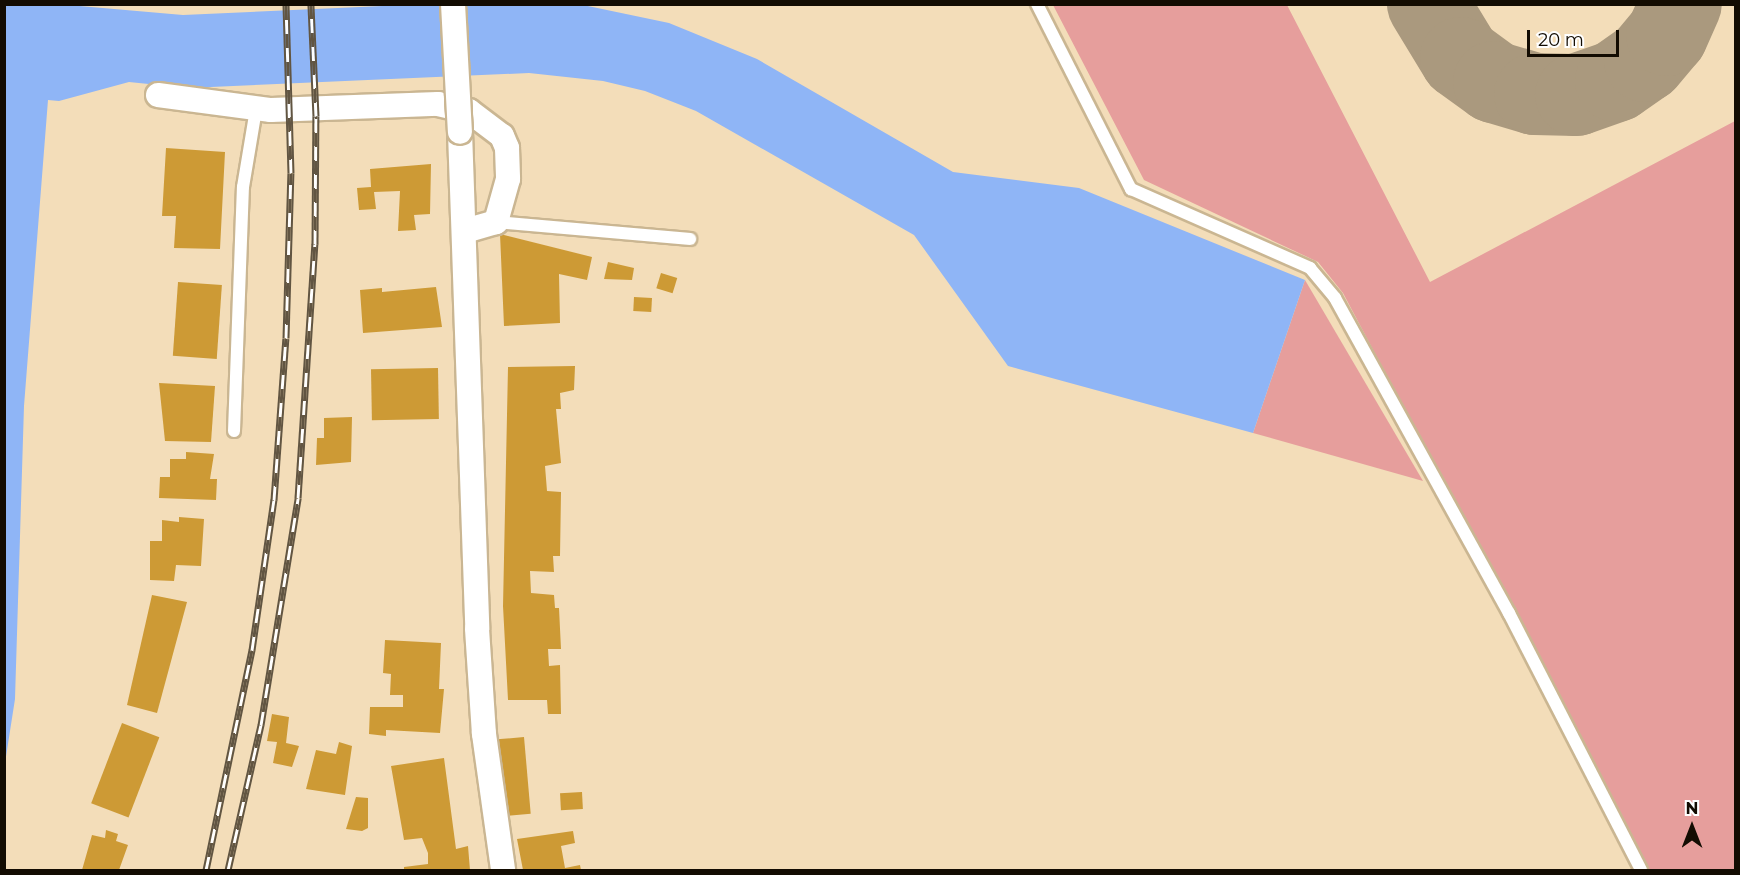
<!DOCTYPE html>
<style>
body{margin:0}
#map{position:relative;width:1740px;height:875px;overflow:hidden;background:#f3ddb9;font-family:Montserrat,sans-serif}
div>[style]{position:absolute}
.green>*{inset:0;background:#e69e9c}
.water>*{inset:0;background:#8fb5f6}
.taxiway>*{height:82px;margin:-41px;padding:0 41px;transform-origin:41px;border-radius:41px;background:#aa997e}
.building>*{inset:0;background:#cd9a35;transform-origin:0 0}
.roads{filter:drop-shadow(2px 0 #cab692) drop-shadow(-2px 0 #cab692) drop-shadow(0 2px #cab692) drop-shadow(0 -2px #cab692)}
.service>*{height:12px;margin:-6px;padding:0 6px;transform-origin:6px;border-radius:6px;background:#fff}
.minor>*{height:24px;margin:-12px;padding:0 12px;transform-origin:12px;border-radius:12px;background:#fff}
.rail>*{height:7px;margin-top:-3.5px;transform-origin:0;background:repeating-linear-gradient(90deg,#fff 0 14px,#615542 0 28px);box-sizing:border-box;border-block:2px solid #615542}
.bridges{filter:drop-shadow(2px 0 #cab692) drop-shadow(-2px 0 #cab692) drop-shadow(0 2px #cab692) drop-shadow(0 -2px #cab692)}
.minor-bridge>*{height:24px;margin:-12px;padding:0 12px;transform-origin:12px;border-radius:12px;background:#fff}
span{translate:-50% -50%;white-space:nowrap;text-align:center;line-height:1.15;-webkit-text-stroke:4.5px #fff;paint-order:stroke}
.frame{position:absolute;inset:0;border:6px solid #130c02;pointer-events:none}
.north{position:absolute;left:1662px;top:797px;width:60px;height:60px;-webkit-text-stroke:4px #fff;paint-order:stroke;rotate:0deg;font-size:16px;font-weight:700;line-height:24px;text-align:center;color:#130c02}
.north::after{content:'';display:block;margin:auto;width:21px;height:27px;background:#130c02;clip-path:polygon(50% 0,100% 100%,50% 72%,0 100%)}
.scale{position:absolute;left:1527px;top:30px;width:92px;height:27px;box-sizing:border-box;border:3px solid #130c02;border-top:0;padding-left:8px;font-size:18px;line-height:21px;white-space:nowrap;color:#130c02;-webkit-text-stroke:4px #fff;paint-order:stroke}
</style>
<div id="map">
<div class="green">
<i style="clip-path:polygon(1053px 5px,1287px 5px,1430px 282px,1735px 121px,1735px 870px,1648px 870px,1343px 293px,1318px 262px,1144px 180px)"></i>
<i style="clip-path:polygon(1305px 280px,1423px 481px,1253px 433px)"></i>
</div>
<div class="water">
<i style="clip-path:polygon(427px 4px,583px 5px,669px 23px,757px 59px,953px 172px,1079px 188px,1305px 280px,1253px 433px,1008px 366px,914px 235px,696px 111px,645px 91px,603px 81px,529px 73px,188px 88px,129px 82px,59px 101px,48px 100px,24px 406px,15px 699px,5px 763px,5px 5px,68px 5px,183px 15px)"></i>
</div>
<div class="taxiway">
<i style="left:1428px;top:4px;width:63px;rotate:58.6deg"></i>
<i style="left:1461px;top:58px;width:41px;rotate:36deg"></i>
<i style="left:1494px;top:82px;width:43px;rotate:16.3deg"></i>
<i style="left:1535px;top:94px;width:41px;rotate:1.4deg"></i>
<i style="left:1576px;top:95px;width:42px;rotate:-19.3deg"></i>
<i style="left:1616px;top:81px;width:35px;rotate:-35deg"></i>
<i style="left:1645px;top:61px;width:34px;rotate:-50deg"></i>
<i style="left:1667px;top:35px;width:34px;rotate:-66deg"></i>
</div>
<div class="building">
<i style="clip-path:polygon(166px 148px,225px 152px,220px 249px,174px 248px,176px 216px,162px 216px)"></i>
<i style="clip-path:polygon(431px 164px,430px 214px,414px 215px,416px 230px,398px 231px,400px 191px,374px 192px,376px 209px,359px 210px,357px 188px,371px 187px,370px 169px)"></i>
<i style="clip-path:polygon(500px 234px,592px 257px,587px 280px,559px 274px,560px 323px,504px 326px)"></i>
<i style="clip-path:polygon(608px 262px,634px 268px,632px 280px,604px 279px)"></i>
<i style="left:661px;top:273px;width:17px;height:16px;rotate:17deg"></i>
<i style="left:178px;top:282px;width:44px;height:74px;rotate:4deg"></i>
<i style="clip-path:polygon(436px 287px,442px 327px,363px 333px,360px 290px,382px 288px,382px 292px)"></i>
<i style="left:634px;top:297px;width:18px;height:14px;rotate:3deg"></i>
<i style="clip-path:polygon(575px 366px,574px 390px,560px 393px,561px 409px,556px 409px,561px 463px,545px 466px,547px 491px,561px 492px,560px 556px,553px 556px,554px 572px,530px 571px,531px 593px,554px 595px,555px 608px,559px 608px,561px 649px,548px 649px,549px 666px,560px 665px,561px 714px,548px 714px,547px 700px,508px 700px,503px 606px,508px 367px)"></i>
<i style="left:438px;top:368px;width:51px;height:67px;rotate:89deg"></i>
<i style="clip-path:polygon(159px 383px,215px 386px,211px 442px,165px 441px)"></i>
<i style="clip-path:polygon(352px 417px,351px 462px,316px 465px,317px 438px,324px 438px,324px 418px)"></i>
<i style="clip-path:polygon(186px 452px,214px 454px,210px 479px,217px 479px,216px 500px,159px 498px,160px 477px,170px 477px,170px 459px,186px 459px)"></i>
<i style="clip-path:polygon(179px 517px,204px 519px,201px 566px,176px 565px,174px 581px,150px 580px,150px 541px,162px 541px,162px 520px,179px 522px)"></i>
<i style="clip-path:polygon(152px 595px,187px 602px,157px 713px,127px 705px)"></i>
<i style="clip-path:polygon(385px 640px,441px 643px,439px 689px,444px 689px,440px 733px,386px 730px,386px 736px,369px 734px,370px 707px,403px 707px,403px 695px,390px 695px,391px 674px,383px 673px)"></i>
<i style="clip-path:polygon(272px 714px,289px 717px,286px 743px,299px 746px,292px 767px,273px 763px,277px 742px,267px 741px)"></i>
<i style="left:122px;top:723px;width:40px;height:86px;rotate:21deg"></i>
<i style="left:524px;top:737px;width:77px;height:27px;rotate:85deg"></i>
<i style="clip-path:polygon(339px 742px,352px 746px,345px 795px,306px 789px,316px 750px,336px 754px)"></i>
<i style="clip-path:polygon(444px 758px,456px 849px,468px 846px,470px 870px,404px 870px,404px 867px,428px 864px,428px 853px,422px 838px,404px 840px,391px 766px)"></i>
<i style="left:582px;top:792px;width:17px;height:22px;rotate:87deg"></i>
<i style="clip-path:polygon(356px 797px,368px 798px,368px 828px,362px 831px,346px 829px)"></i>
<i style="clip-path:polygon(106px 830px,118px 834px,116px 841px,128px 845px,119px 870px,82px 870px,92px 835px,105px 838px)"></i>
<i style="clip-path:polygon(573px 831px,575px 843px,561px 846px,565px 868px,580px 865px,581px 870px,523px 870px,517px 839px)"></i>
</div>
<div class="roads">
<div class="service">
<i style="left:1037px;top:4px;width:208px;rotate:63.1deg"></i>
<i style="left:1131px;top:189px;width:196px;rotate:23.8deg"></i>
<i style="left:1310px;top:268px;width:39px;rotate:50deg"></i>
<i style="left:1335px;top:298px;width:360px;rotate:61.1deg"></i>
<i style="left:1509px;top:613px;width:289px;rotate:62.8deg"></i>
<i style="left:496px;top:222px;width:195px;rotate:5deg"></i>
<i style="left:234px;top:431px;width:244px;rotate:-87.9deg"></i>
<i style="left:243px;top:187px;width:79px;rotate:-80.5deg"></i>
</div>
<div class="minor">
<i style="left:158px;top:95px;width:114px;rotate:7.6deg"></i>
<i style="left:271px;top:110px;width:167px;rotate:-2.1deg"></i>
<i style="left:438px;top:104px;width:32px;rotate:13deg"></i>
<i style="left:469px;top:111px;width:41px;rotate:37.1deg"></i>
<i style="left:502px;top:136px;width:13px;rotate:67deg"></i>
<i style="left:507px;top:148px;width:31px;rotate:88deg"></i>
<i style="left:508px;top:179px;width:45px;rotate:105.6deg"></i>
<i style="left:496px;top:222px;width:33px;rotate:164deg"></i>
<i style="left:460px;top:132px;width:497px;rotate:88deg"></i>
<i style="left:477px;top:629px;width:105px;rotate:86.2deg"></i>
<i style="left:484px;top:734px;width:137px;rotate:82deg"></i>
</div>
</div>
<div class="rail">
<i style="left:206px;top:870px;width:225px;rotate:-78.2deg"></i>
<i style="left:252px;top:650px;width:152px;rotate:-81.7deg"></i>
<i style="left:274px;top:500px;width:162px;rotate:-85.8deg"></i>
<i style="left:286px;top:338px;width:165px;rotate:-88.3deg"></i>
<i style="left:291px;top:173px;width:169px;rotate:-91.7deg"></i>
<i style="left:228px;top:870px;width:149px;rotate:-77.2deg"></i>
<i style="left:261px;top:725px;width:230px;rotate:-80.7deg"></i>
<i style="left:298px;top:498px;width:255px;rotate:-86.2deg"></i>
<i style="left:315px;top:244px;width:128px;rotate:-89.6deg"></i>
<i style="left:316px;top:116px;width:112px;rotate:-92.6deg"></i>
</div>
<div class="bridges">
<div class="minor-bridge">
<i style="left:453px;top:4px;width:128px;rotate:86.9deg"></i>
</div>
</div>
<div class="frame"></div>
<div class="north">N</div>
<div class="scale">20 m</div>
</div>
